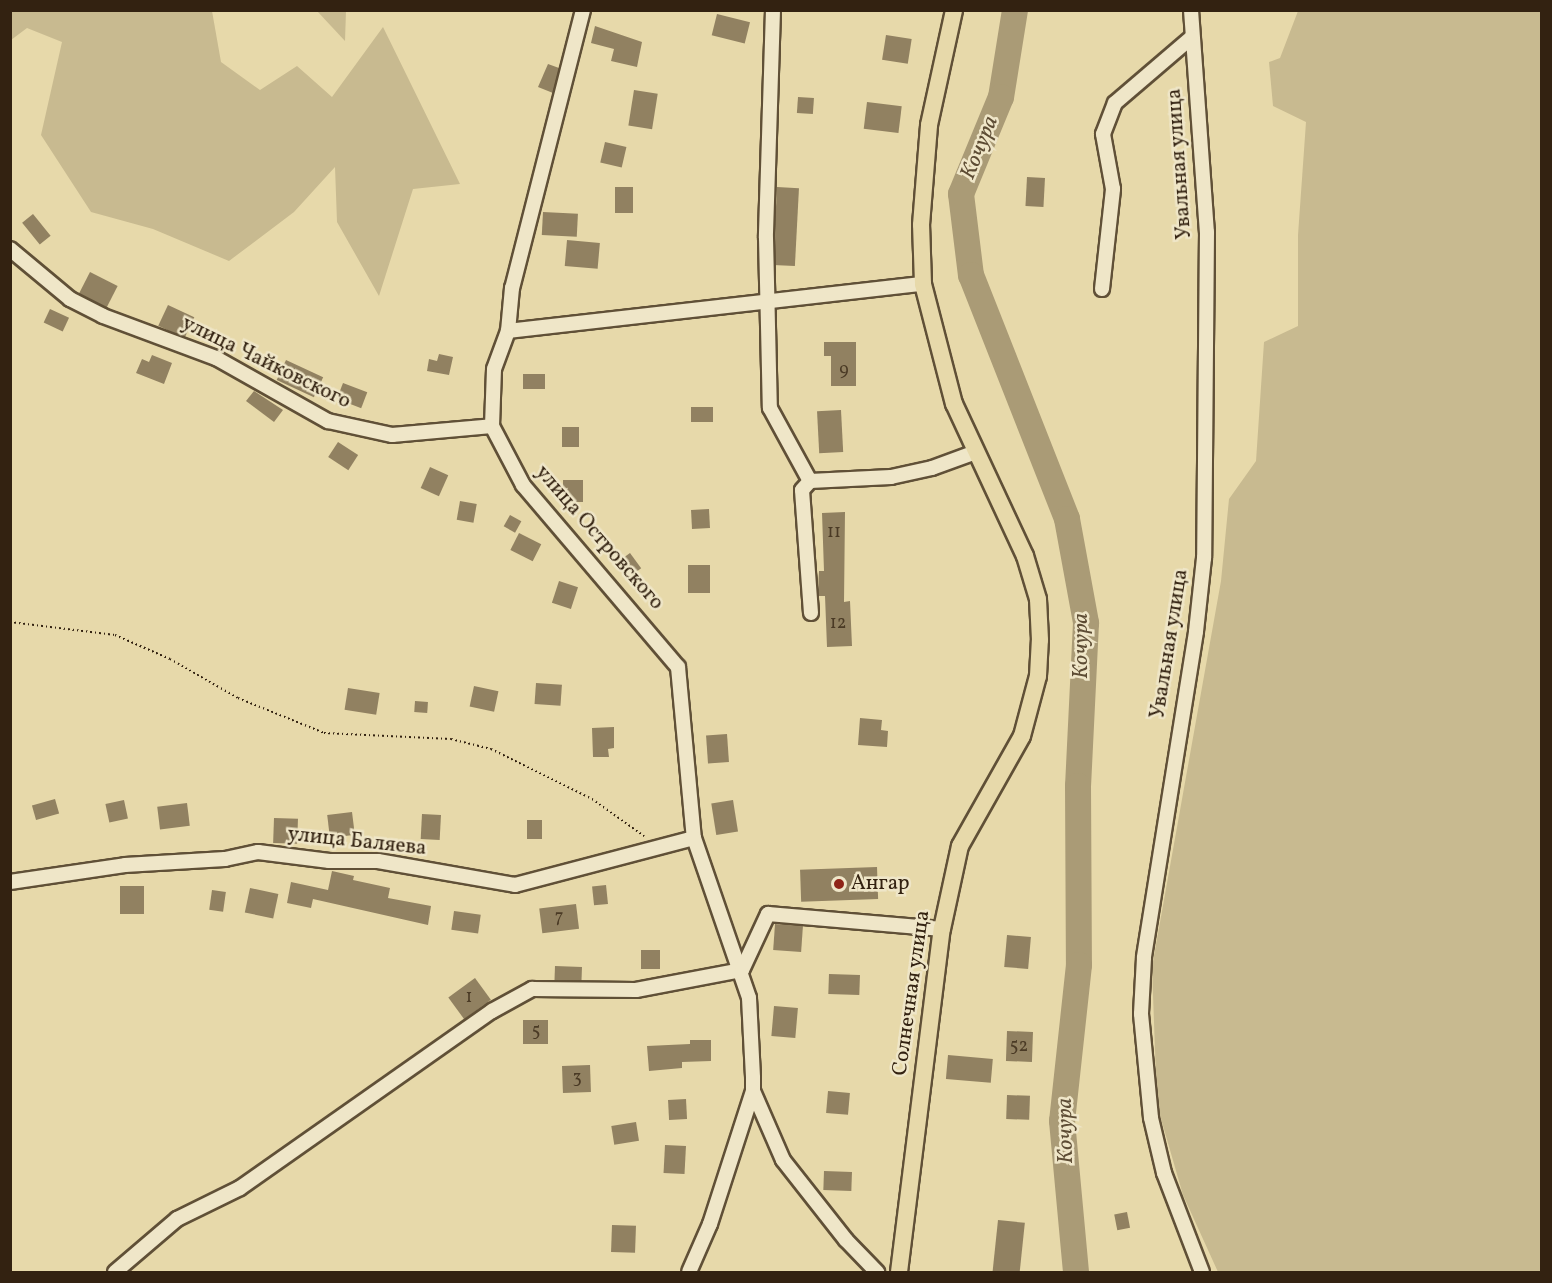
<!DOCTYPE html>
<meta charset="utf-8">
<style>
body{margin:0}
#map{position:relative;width:1552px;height:1283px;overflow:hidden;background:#e7d9aa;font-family:Vollkorn,serif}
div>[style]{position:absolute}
.green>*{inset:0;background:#c8ba90}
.river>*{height:26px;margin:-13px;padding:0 13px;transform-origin:13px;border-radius:13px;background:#aa9b76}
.building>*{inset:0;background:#918161;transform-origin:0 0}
.path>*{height:2px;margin-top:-1px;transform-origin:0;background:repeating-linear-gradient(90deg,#321 0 1.5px,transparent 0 4.5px)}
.roads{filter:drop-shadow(2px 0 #605037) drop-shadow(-2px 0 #605037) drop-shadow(0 2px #605037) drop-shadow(0 -2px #605037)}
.minor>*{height:14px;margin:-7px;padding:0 7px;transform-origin:7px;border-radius:7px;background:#efe6c8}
.major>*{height:16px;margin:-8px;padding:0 8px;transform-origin:8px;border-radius:8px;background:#e7d9aa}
.dots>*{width:16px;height:16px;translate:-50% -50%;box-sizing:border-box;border:3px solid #efe6c8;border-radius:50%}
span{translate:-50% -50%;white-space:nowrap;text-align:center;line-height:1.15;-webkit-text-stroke:5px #efe6c8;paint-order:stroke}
.number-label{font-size:18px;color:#4a3a25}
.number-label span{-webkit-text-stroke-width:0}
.street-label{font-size:21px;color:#321}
.poi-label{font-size:21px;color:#321}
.left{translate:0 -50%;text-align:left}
.water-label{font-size:22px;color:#5d4c34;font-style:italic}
.frame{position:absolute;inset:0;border:12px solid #321;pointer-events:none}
</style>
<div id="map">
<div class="green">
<i style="clip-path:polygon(11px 10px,212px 11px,221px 62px,260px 90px,297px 66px,332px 97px,383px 27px,460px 184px,413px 189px,379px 296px,337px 222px,335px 167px,294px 212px,229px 261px,153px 229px,91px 212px,41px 135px,62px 42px,27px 28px,11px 40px)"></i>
<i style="clip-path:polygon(317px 11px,346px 11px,345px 41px)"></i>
<i style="clip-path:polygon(1298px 11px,1541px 11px,1541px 1272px,1218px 1272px,1183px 1195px,1157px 1105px,1152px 967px,1221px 581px,1229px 499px,1256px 461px,1264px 342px,1298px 326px,1298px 235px,1306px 122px,1273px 106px,1269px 62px,1280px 58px)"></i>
</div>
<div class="river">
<i style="left:1015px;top:10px;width:88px;rotate:99.1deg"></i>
<i style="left:1001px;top:97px;width:105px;rotate:112.4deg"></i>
<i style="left:961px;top:194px;width:82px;rotate:83deg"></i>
<i style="left:971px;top:275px;width:262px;rotate:68.5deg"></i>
<i style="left:1067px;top:519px;width:106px;rotate:79.6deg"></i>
<i style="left:1086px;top:623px;width:163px;rotate:92.8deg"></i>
<i style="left:1078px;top:786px;width:179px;rotate:89.7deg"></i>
<i style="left:1079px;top:965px;width:157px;rotate:96.2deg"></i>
<i style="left:1062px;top:1121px;width:152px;rotate:84.7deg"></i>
</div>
<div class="building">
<i style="left:717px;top:14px;width:34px;height:22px;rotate:14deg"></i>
<i style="clip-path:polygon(595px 26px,642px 42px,637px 67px,611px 61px,614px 49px,591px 43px)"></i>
<i style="left:886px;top:35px;width:26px;height:25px;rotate:9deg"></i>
<i style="clip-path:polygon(548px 64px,559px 68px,553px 93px,538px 87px)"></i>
<i style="left:634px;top:90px;width:24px;height:36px;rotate:9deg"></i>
<i style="left:798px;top:97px;width:16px;height:16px;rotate:4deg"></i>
<i style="left:867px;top:102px;width:35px;height:27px;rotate:7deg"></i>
<i style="left:605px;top:142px;width:22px;height:21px;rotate:13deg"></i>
<i style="left:1027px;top:177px;width:18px;height:29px;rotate:3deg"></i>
<i style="left:615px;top:187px;width:18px;height:26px"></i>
<i style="left:777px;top:187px;width:22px;height:78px;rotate:3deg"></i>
<i style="left:543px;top:212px;width:35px;height:23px;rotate:3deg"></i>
<i style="left:33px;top:214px;width:28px;height:14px;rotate:51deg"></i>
<i style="left:567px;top:240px;width:33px;height:26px;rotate:5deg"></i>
<i style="left:90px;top:272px;width:31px;height:25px;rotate:27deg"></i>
<i style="left:168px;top:305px;width:29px;height:23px;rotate:25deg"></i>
<i style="left:50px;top:309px;width:21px;height:15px;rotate:25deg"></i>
<i style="clip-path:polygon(824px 342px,856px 342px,856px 386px,831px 386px,831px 356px,824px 356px)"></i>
<i style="clip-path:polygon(439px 354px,453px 357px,449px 375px,427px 371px,429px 359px,437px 361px)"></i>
<i style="clip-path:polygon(152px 355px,172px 363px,164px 384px,136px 373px,142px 359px,149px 362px)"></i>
<i style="left:286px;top:360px;width:41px;height:22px;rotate:25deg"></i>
<i style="left:523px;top:374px;width:22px;height:15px"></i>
<i style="left:343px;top:383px;width:26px;height:17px;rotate:21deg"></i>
<i style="clip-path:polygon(254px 391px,283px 410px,274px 422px,246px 401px)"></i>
<i style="left:691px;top:407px;width:22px;height:15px"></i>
<i style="left:841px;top:410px;width:42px;height:24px;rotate:87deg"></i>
<i style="left:562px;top:427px;width:17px;height:20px"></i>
<i style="left:338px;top:442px;width:24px;height:18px;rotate:33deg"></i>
<i style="left:430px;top:467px;width:20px;height:23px;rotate:24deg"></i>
<i style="left:563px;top:480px;width:20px;height:22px"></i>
<i style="left:460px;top:501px;width:17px;height:19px;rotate:10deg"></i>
<i style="left:709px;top:509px;width:19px;height:18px;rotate:87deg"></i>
<i style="clip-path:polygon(845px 512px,844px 602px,850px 601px,852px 646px,827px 647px,825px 596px,819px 596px,818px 590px,819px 571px,824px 571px,822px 513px)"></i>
<i style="left:510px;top:515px;width:13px;height:13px;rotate:29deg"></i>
<i style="left:519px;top:533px;width:25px;height:19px;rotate:27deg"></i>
<i style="left:630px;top:553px;width:19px;height:17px;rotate:54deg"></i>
<i style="left:688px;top:565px;width:22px;height:28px"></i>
<i style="left:559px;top:581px;width:20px;height:23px;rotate:18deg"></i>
<i style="left:536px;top:683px;width:26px;height:21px;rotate:4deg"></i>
<i style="left:474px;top:686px;width:25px;height:21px;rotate:12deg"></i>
<i style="left:348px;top:688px;width:32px;height:22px;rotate:9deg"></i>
<i style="left:415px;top:701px;width:13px;height:11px;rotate:4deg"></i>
<i style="clip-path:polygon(860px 718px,882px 720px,881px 730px,888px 731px,887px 747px,858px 745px)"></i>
<i style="clip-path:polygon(614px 727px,614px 748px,608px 749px,609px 757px,593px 757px,592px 728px)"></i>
<i style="left:727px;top:734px;width:28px;height:21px;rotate:86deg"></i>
<i style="left:55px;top:799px;width:15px;height:24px;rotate:74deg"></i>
<i style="left:124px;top:800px;width:19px;height:19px;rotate:78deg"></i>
<i style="left:733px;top:800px;width:32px;height:22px;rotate:81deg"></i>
<i style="left:187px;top:803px;width:23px;height:30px;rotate:83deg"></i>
<i style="left:352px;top:812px;width:23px;height:25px;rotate:83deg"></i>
<i style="left:422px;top:814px;width:19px;height:25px;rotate:3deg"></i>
<i style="left:274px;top:818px;width:24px;height:25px;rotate:2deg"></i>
<i style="left:527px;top:820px;width:15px;height:19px"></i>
<i style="left:877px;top:867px;width:32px;height:77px;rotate:88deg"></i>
<i style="clip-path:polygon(332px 871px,354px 876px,353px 880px,390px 888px,388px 898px,431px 906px,428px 925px,313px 899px,311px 908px,287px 903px,291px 882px,328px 890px)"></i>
<i style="left:606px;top:885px;width:19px;height:14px;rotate:84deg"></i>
<i style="left:120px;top:886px;width:24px;height:28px"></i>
<i style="left:250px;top:888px;width:29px;height:25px;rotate:12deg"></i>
<i style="left:212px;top:890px;width:14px;height:20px;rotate:8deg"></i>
<i style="left:576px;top:904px;width:25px;height:37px;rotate:83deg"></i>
<i style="left:454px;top:911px;width:27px;height:19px;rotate:8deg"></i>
<i style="left:775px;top:924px;width:28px;height:26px;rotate:4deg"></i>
<i style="left:1007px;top:935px;width:24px;height:32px;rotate:5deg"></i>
<i style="left:641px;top:950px;width:19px;height:19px"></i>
<i style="left:555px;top:966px;width:27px;height:14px;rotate:2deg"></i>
<i style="left:829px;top:974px;width:31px;height:20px;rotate:2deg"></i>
<i style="left:475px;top:978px;width:27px;height:33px;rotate:54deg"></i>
<i style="left:774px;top:1006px;width:24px;height:30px;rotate:5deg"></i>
<i style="left:548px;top:1020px;width:24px;height:25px;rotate:90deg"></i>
<i style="left:1007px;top:1031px;width:26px;height:30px;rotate:2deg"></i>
<i style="clip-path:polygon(690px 1040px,711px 1040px,711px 1061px,682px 1062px,682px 1068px,649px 1071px,647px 1046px,690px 1044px)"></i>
<i style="left:948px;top:1055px;width:45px;height:24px;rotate:5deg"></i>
<i style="left:590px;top:1065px;width:27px;height:28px;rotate:88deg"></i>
<i style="left:828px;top:1091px;width:22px;height:22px;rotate:5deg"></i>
<i style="left:1007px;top:1095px;width:23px;height:24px;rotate:2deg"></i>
<i style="left:686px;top:1099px;width:20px;height:18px;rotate:87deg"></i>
<i style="left:636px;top:1122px;width:19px;height:25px;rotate:81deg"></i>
<i style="left:665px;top:1145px;width:21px;height:28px;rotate:3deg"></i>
<i style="left:824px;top:1171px;width:28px;height:19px;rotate:2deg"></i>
<i style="left:1127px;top:1212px;width:16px;height:13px;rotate:79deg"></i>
<i style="left:998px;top:1220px;width:27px;height:52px;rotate:6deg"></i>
<i style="left:612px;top:1225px;width:24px;height:27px;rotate:2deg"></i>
</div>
<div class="path">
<i style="left:10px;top:622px;width:106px;rotate:7.1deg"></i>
<i style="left:115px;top:635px;width:60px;rotate:23.6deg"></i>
<i style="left:170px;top:659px;width:78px;rotate:29.8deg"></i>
<i style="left:238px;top:698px;width:93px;rotate:22.1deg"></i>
<i style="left:324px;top:733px;width:127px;rotate:2.7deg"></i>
<i style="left:451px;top:739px;width:41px;rotate:14deg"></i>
<i style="left:491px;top:749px;width:113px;rotate:26.3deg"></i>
<i style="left:592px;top:799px;width:64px;rotate:35.4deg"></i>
</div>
<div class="roads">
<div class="minor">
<i style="left:583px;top:10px;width:287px;rotate:104.3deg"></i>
<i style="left:512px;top:288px;width:43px;rotate:95.3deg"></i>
<i style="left:508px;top:331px;width:40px;rotate:110.2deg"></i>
<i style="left:494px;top:369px;width:57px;rotate:92deg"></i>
<i style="left:492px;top:426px;width:67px;rotate:62.3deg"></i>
<i style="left:523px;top:485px;width:239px;rotate:49.6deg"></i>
<i style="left:678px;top:667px;width:172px;rotate:84.7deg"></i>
<i style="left:694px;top:838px;width:169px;rotate:71deg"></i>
<i style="left:749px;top:998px;width:80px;rotate:87.1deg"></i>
<i style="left:753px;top:1078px;width:13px;rotate:90deg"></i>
<i style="left:753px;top:1091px;width:140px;rotate:107.9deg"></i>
<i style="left:710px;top:1224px;width:52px;rotate:113.6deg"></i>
<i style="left:773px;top:10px;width:228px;rotate:91.8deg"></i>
<i style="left:766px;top:238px;width:170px;rotate:88.7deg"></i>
<i style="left:770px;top:408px;width:83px;rotate:61.3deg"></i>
<i style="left:1191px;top:10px;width:223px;rotate:85.9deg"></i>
<i style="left:1207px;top:232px;width:326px;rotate:90.5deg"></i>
<i style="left:1204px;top:558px;width:74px;rotate:96.2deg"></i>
<i style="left:1196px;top:632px;width:330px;rotate:99.1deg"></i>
<i style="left:1144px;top:958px;width:56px;rotate:93.1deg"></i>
<i style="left:1141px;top:1014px;width:104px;rotate:84.5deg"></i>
<i style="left:1151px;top:1118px;width:57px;rotate:76.7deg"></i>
<i style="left:1164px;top:1173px;width:106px;rotate:69deg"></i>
<i style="left:10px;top:249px;width:78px;rotate:39.8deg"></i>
<i style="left:70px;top:299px;width:37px;rotate:27deg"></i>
<i style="left:103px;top:316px;width:121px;rotate:20.4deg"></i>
<i style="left:216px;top:358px;width:129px;rotate:29.4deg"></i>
<i style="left:328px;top:421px;width:66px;rotate:12.3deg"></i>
<i style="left:392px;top:435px;width:100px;rotate:-5.1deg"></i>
<i style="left:1102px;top:289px;width:101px;rotate:-83.7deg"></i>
<i style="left:1113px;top:189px;width:56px;rotate:-100.3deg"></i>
<i style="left:1103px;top:134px;width:33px;rotate:-69deg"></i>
<i style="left:1115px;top:103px;width:101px;rotate:-40.6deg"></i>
<i style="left:508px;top:331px;width:418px;rotate:-6.5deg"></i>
<i style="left:811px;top:613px;width:123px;rotate:-94.2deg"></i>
<i style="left:802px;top:490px;width:12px;rotate:-48deg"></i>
<i style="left:810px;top:481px;width:81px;rotate:-2.8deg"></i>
<i style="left:891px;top:477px;width:42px;rotate:-12.4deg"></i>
<i style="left:932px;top:468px;width:47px;rotate:-20deg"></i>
<i style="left:10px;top:882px;width:116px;rotate:-8.4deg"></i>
<i style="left:125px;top:865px;width:100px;rotate:-3.4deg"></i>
<i style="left:225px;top:859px;width:34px;rotate:-12deg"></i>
<i style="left:258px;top:852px;width:72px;rotate:7.2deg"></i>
<i style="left:329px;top:861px;width:49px"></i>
<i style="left:378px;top:861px;width:139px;rotate:9.9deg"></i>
<i style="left:515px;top:885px;width:185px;rotate:-14.7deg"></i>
<i style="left:753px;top:1091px;width:75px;rotate:66.5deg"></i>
<i style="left:783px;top:1160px;width:102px;rotate:51.8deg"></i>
<i style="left:846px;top:1240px;width:45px;rotate:45.9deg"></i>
<i style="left:115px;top:1272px;width:82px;rotate:-40.5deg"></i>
<i style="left:177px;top:1219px;width:70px;rotate:-26.2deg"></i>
<i style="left:240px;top:1188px;width:308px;rotate:-35.1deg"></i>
<i style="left:492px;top:1011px;width:46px;rotate:-28.8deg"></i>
<i style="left:532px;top:989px;width:104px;rotate:0.6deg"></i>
<i style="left:636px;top:990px;width:108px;rotate:-10.7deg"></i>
<i style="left:742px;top:970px;width:62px;rotate:-65.1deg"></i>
<i style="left:768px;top:914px;width:175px;rotate:4.9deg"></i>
</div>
<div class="major">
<i style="left:899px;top:1272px;width:346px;rotate:-82.9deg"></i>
<i style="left:942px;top:929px;width:85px;rotate:-77.8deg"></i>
<i style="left:960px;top:846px;width:126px;rotate:-60.6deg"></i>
<i style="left:1022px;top:736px;width:62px;rotate:-75.1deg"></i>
<i style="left:1038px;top:676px;width:36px;rotate:-87deg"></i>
<i style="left:1040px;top:640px;width:41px;rotate:-92.8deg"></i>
<i style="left:1038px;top:599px;width:45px;rotate:-106.8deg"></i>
<i style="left:1025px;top:556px;width:168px;rotate:-115deg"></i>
<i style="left:954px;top:404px;width:124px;rotate:-104.5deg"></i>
<i style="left:923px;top:284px;width:59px;rotate:-91.9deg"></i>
<i style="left:921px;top:225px;width:100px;rotate:-85.4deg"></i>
<i style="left:929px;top:125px;width:118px;rotate:-77.7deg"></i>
</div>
</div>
<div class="dots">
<i style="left:839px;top:884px;background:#8f2418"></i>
</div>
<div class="number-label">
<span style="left:844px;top:371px">9</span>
<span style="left:834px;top:533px">11</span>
<span style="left:838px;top:624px">12</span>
<span style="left:559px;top:918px">7</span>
<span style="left:469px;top:998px">1</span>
<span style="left:536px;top:1032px">5</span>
<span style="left:1019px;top:1047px">52</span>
<span style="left:577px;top:1079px">3</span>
</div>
<div class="street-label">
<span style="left:1180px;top:164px;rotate:-94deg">Увальная улица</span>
<span style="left:266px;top:363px;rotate:26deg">улица Чайковского</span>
<span style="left:599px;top:538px;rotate:49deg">улица Островского</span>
<span style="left:1170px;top:644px;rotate:-81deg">Увальная улица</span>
<span style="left:357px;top:842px;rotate:6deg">улица Баляева</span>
<span style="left:912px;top:993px;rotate:-82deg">Солнечная улица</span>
</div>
<div class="poi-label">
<span class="left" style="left:851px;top:884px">Ангар</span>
</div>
<div class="water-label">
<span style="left:980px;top:148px;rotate:-68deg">Кочура</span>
<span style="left:1082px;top:646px;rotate:-90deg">Кочура</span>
<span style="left:1066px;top:1131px;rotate:-91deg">Кочура</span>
</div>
<div class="frame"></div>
</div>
